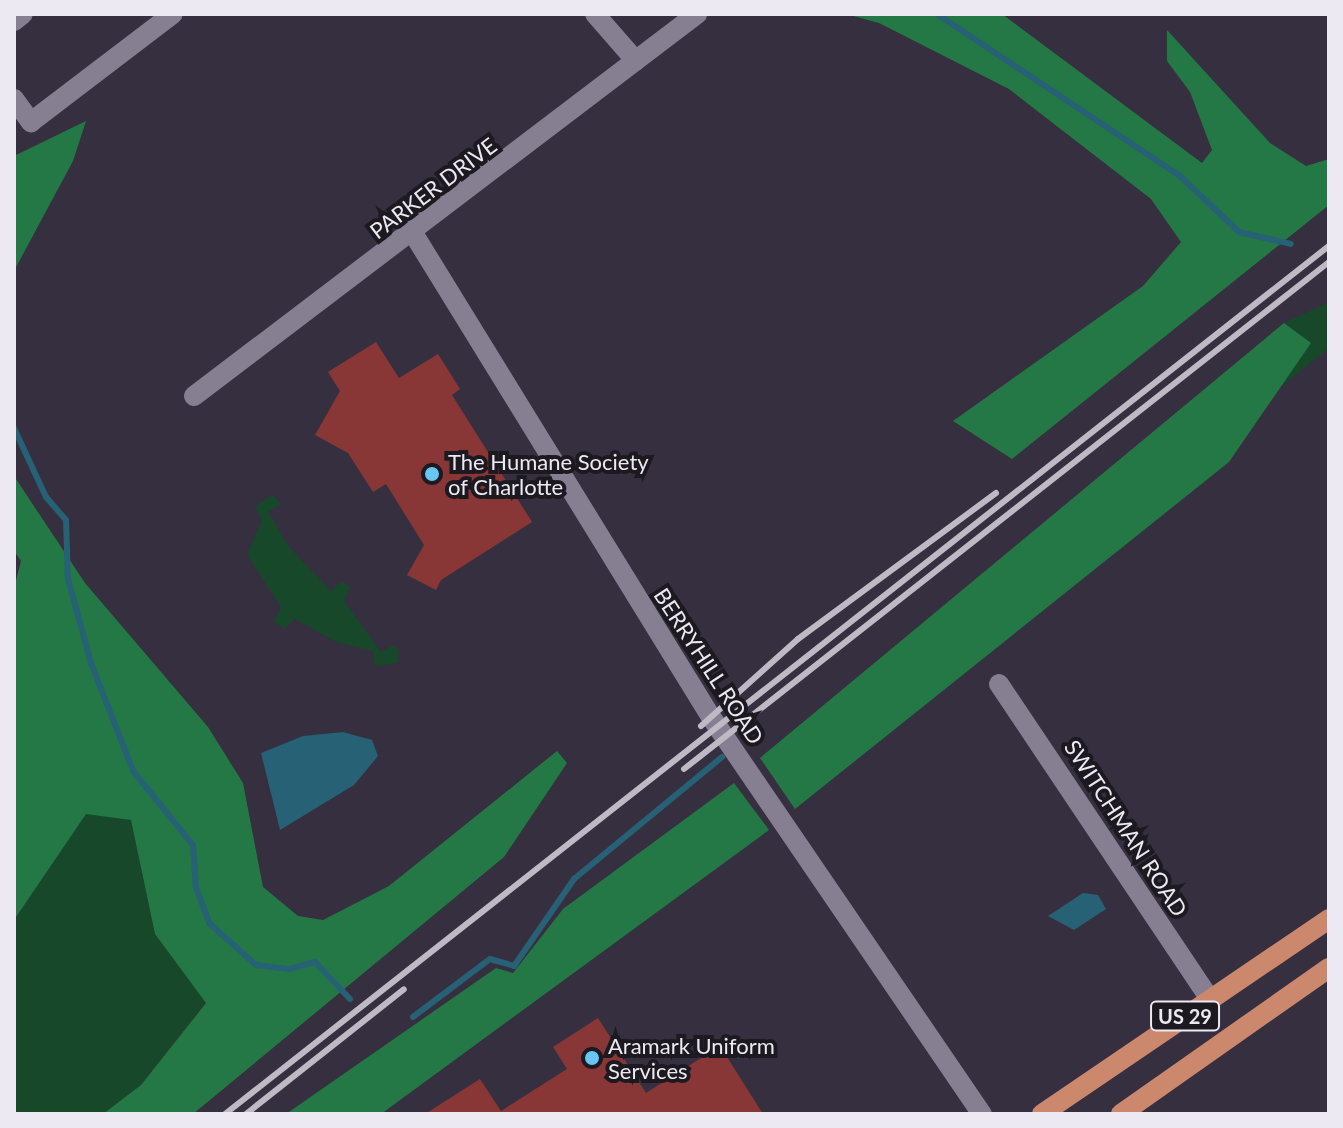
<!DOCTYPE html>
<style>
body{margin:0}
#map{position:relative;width:1343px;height:1128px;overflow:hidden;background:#362f3f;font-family:Lato,sans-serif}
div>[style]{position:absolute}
.green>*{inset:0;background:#18482a}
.forest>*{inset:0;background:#247845}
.water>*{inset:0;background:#276175}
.stream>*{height:6px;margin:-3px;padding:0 3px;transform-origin:3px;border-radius:3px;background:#276175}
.building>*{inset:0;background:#893736}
.street>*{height:20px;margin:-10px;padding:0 10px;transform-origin:10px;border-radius:10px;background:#867e91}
.primary>*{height:20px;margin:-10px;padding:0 10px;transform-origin:10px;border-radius:10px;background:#cb886c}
.rail>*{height:6px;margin:-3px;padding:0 3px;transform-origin:3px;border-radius:3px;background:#beb9c5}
.dots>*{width:22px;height:22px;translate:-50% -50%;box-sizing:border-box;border:4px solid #1c1920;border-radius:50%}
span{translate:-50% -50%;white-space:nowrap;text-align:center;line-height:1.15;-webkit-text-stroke:8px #1c1920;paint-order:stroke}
.shield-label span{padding:2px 6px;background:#1c1920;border:2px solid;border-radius:6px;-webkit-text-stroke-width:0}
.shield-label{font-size:20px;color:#ede9f3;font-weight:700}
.street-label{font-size:22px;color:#ede9f3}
.poi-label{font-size:22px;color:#ede9f3}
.left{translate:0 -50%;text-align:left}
.frame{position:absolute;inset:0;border:16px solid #ede9f3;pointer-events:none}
</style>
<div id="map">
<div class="green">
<i style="clip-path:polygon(1329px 302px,1329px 348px,1273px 393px,1310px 343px,1284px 323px)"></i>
<i style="clip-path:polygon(273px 495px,281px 504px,268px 512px,289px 547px,331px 591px,341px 581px,350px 587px,344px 601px,381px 652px,393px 645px,399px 650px,397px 663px,375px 666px,373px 651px,336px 642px,295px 619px,284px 629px,274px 622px,281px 607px,247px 555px,262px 520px,255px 506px)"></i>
<i style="clip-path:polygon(86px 813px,131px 820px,155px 934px,206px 1002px,141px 1085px,103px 1114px,14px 1114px,14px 920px)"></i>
</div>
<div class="forest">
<i style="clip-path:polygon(846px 14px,1002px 14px,1202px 163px,1212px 150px,1190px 92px,1167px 61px,1167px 30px,1270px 143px,1306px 166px,1329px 159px,1329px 205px,1012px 459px,953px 421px,1143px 286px,1181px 242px,1151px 199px,1009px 89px,879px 23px)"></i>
<i style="clip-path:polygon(86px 121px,73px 161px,14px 271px,14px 156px)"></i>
<i style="clip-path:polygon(1284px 323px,1311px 343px,1229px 462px,795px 809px,760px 758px)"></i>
<i style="clip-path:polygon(14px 476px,85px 583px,208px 727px,243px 783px,263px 887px,298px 916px,323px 920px,389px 886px,557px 751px,567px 763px,504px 857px,193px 1114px,103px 1114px,141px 1085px,206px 1003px,155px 934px,131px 820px,86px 814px,14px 920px,14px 588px,21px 561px,14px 551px)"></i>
<i style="clip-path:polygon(734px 783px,769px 830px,381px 1114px,286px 1114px,496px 968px,513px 973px,563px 909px)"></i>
</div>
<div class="water">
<i style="clip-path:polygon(343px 732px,372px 740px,378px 756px,354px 785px,280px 830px,261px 753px,303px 736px)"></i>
<i style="clip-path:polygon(1083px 893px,1098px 895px,1106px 909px,1074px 930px,1048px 916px)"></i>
</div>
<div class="stream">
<i style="left:937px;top:14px;width:292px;rotate:33.7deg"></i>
<i style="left:1180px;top:176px;width:81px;rotate:43.5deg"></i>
<i style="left:1239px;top:232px;width:53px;rotate:13deg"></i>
<i style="left:14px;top:428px;width:76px;rotate:65.1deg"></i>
<i style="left:46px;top:497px;width:30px;rotate:49deg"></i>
<i style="left:66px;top:520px;width:59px;rotate:88.1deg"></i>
<i style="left:68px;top:579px;width:87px;rotate:74.7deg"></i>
<i style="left:91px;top:663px;width:116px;rotate:68.7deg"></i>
<i style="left:133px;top:771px;width:95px;rotate:51deg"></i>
<i style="left:193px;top:845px;width:43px;rotate:86deg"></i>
<i style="left:196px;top:888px;width:39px;rotate:69deg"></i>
<i style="left:210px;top:924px;width:62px;rotate:41.7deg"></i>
<i style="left:256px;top:965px;width:34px;rotate:7deg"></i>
<i style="left:290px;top:969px;width:26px;rotate:-16deg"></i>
<i style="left:315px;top:962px;width:51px;rotate:46.6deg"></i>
<i style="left:413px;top:1017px;width:96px;rotate:-37deg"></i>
<i style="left:490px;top:959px;width:25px;rotate:16deg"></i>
<i style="left:514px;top:966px;width:106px;rotate:-55.4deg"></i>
<i style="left:574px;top:879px;width:192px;rotate:-39.5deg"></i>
</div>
<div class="building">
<i style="clip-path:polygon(376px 342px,399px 378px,438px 354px,460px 389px,452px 395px,532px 522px,441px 580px,436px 590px,407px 575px,424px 545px,386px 484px,373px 492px,348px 453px,315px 435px,340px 391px,328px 372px)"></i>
<i style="clip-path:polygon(598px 1018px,646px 1093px,720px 1046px,763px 1114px,425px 1114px,480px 1079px,501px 1111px,567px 1069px,553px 1047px)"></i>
</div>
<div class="street">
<i style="left:595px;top:14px;width:62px;rotate:48.9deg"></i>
<i style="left:14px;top:21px;width:11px;rotate:-38deg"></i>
<i style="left:14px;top:99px;width:29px;rotate:54deg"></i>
<i style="left:31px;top:122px;width:178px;rotate:-37.3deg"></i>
<i style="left:413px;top:233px;width:568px;rotate:58.38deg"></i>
<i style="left:711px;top:717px;width:481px;rotate:55.7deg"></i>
<i style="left:194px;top:396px;width:632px;rotate:-37.21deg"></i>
<i style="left:999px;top:684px;width:379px;rotate:56.2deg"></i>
</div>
<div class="primary">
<i style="left:1042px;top:1114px;width:347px;rotate:-34.2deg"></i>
<i style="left:1121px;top:1114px;width:254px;rotate:-35.1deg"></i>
</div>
<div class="rail">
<i style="left:701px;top:726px;width:130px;rotate:-41.9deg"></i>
<i style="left:798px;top:639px;width:246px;rotate:-36.4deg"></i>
<i style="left:684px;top:769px;width:820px;rotate:-38.17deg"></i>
<i style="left:225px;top:1114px;width:1404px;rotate:-38.18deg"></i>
<i style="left:246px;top:1114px;width:201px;rotate:-38.3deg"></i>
</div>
<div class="dots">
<i style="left:432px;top:474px;background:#68c4f0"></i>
<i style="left:592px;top:1058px;background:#68c4f0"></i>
</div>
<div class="shield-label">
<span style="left:1185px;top:1016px">US 29</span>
</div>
<div class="street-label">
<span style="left:433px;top:188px;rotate:-37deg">PARKER DRIVE</span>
<span style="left:709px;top:666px;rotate:57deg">BERRYHILL ROAD</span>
<span style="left:1126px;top:828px;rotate:57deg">SWITCHMAN ROAD</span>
</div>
<div class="poi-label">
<span class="left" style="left:448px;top:474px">The Humane Society<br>of Charlotte</span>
<span class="left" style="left:608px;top:1058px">Aramark Uniform<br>Services</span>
</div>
<div class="frame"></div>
</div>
